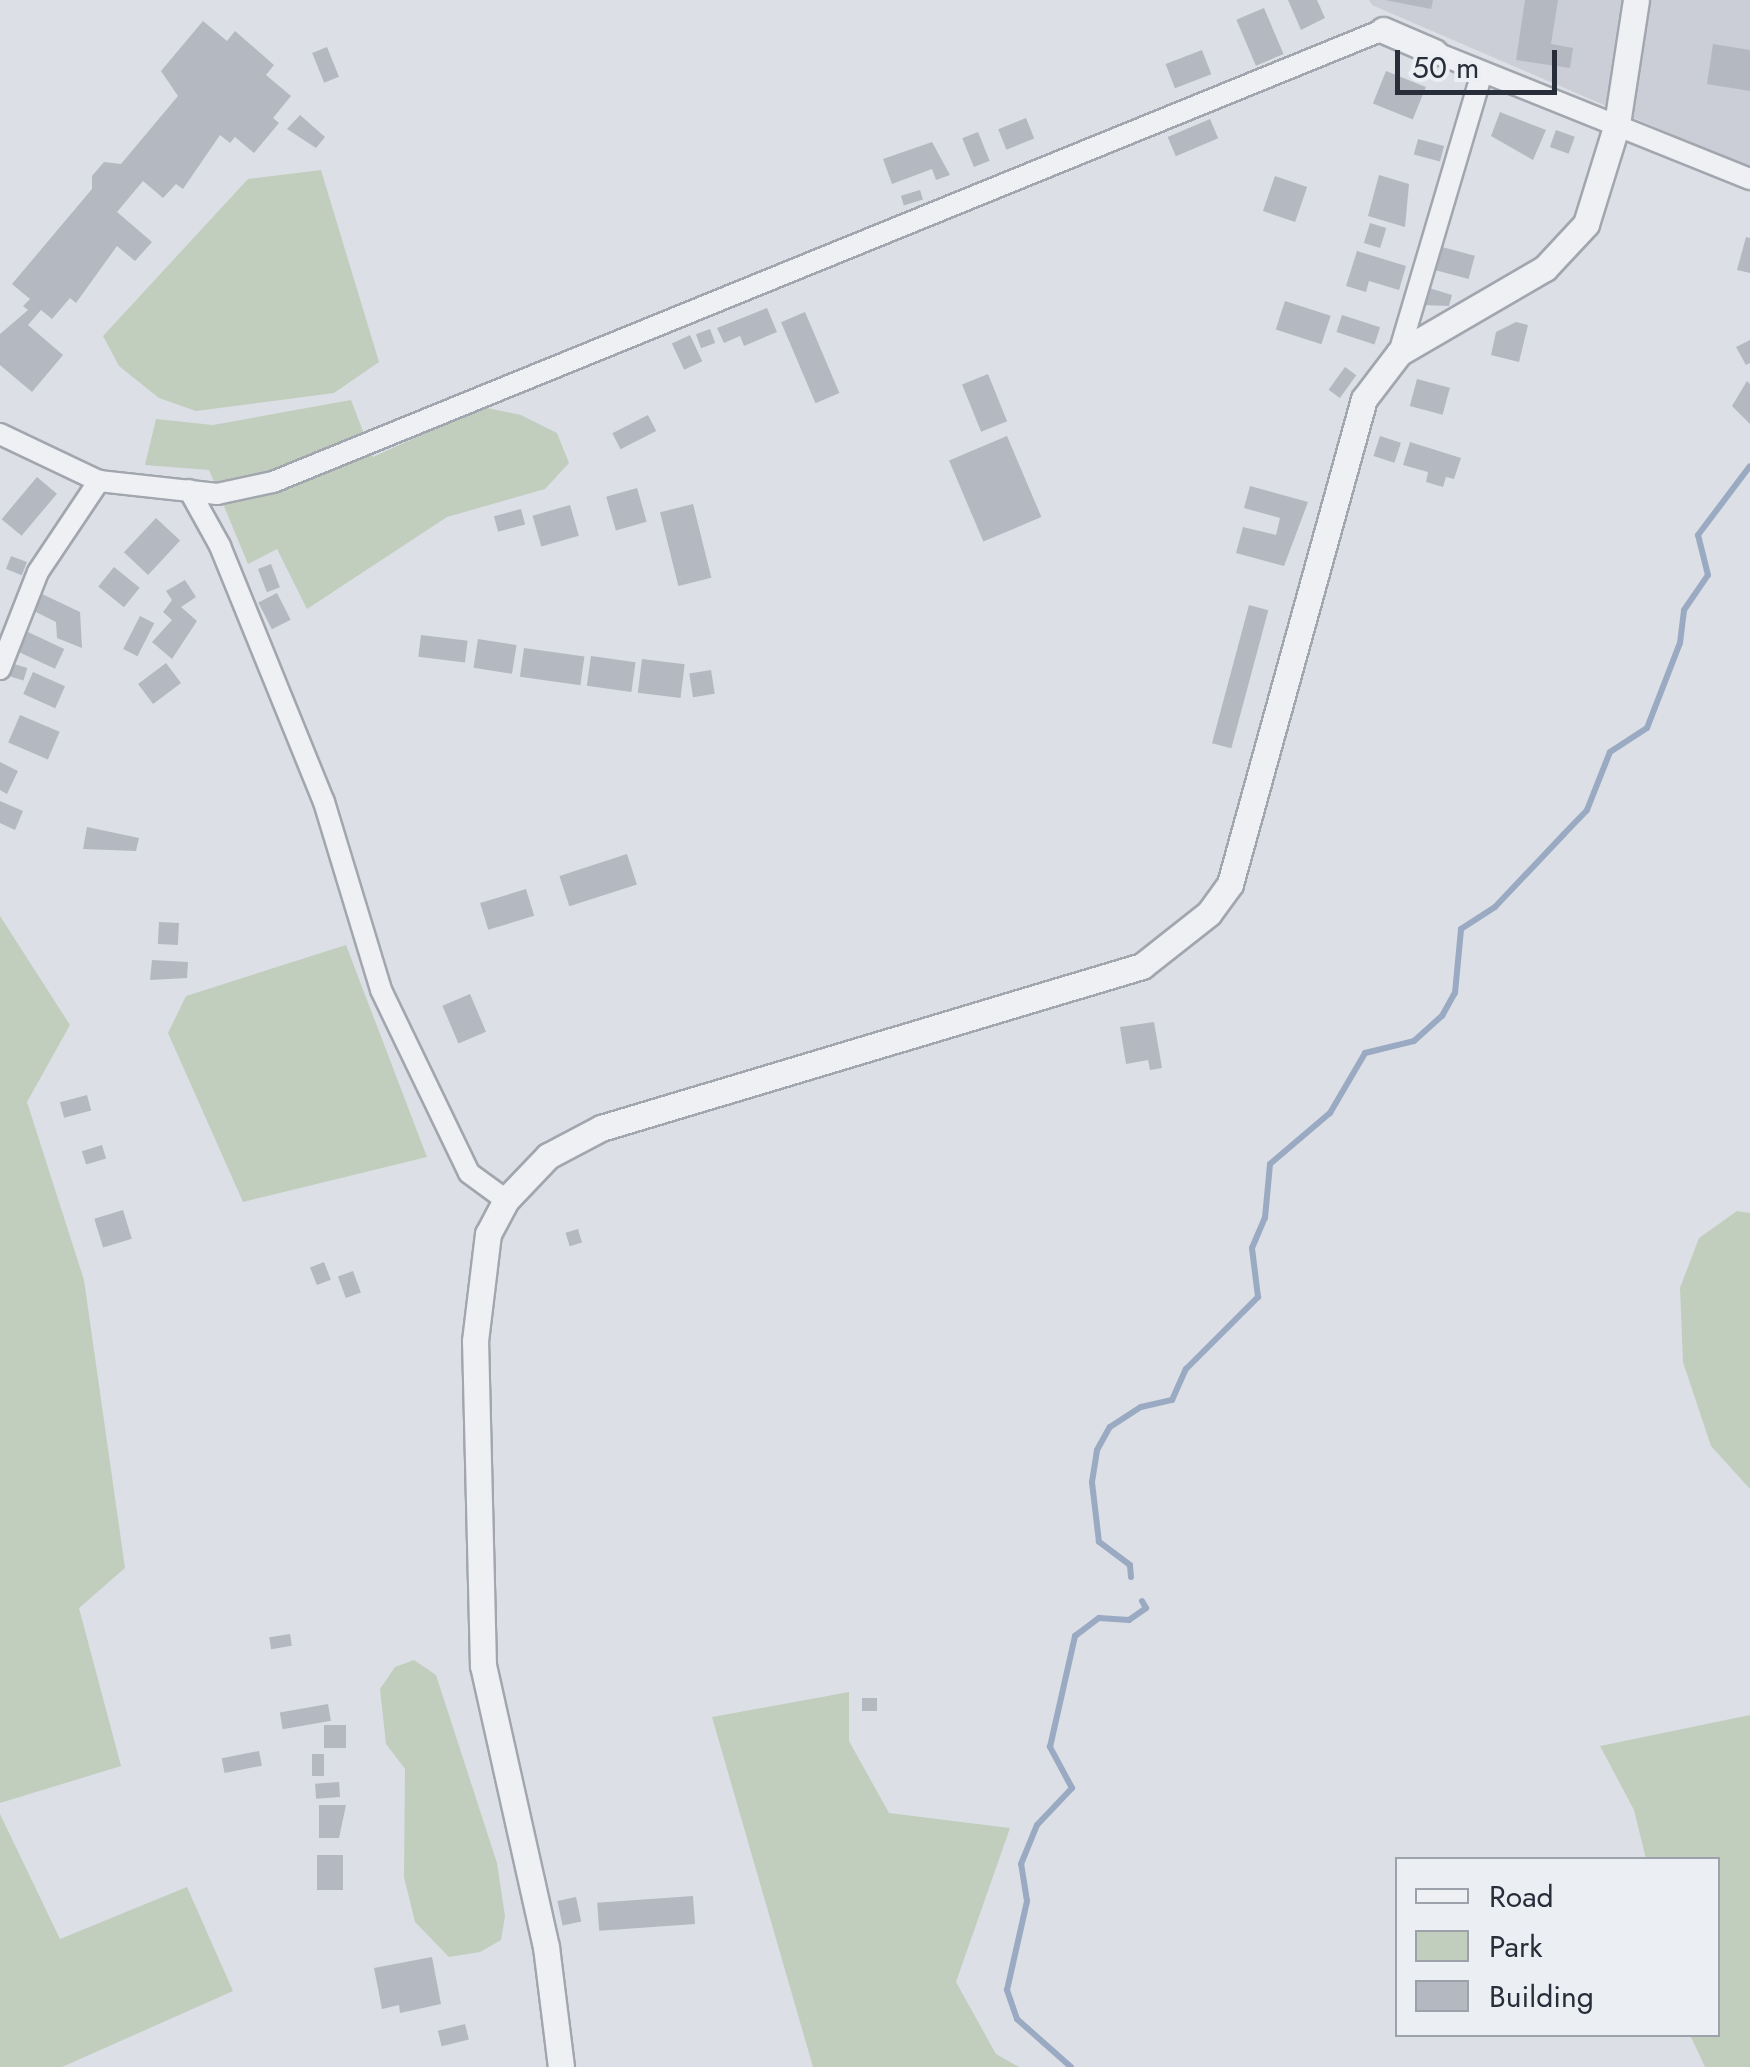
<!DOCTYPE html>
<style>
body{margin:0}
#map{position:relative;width:1750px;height:2067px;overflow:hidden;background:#dcdfe5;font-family:Jost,sans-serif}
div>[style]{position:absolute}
.built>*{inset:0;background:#cbced6}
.green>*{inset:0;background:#c1cebe}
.stream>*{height:6px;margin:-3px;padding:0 3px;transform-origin:3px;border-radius:3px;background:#9aaac2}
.building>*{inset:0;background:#b4b8c1;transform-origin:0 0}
.roads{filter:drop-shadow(2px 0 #a2a6ae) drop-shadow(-2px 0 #a2a6ae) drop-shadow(0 2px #a2a6ae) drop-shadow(0 -2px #a2a6ae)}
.minor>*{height:20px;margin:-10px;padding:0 10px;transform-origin:10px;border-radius:10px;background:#eff0f4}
.tertiary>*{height:25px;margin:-12.5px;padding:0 12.5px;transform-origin:12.5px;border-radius:12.5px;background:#eff0f4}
span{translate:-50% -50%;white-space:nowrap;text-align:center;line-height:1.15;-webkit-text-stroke:8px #ebeef3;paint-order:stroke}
.legend{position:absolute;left:1395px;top:1857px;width:325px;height:180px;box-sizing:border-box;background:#ebeef3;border:2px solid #9da1a9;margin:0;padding:12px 18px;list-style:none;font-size:30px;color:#282d3a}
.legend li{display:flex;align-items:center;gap:20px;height:50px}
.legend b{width:50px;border:2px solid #9da1a9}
.scale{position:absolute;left:1395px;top:50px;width:162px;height:45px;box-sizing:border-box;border:5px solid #282d3a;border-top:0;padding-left:12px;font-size:30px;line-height:35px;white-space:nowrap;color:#282d3a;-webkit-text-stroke:8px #ebeef3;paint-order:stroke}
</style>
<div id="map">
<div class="built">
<i style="clip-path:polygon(1369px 0,1750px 0,1750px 168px,1372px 5px)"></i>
</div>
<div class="green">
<i style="clip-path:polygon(321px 170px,379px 362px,334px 393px,196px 411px,159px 398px,119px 366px,103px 336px,248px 179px)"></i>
<i style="clip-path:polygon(351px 400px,373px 457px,482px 407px,521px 415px,557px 433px,569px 463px,545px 489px,447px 517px,307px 609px,277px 549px,248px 564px,209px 470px,145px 465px,156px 419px,213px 425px)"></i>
<i style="clip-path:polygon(0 916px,70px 1025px,27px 1102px,84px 1280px,125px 1568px,79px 1608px,121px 1766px,0 1803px)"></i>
<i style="clip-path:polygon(346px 945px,427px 1157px,243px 1202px,168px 1033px,186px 996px)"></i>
<i style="clip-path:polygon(1737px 1211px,1750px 1213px,1750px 1489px,1711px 1446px,1683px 1362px,1680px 1288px,1699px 1238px)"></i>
<i style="clip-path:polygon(414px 1660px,436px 1675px,497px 1863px,505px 1916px,501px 1940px,480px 1952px,449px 1957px,415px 1922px,404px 1877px,405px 1769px,386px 1744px,380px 1689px,395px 1667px)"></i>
<i style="clip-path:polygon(849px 1692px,849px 1741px,889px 1813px,1010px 1828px,956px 1982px,996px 2054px,1019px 2067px,813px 2067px,712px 1717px)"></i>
<i style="clip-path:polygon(1750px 1715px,1750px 2067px,1705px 2067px,1690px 2035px,1718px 2034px,1718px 1860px,1646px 1859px,1634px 1810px,1600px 1746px)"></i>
<i style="clip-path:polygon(0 1814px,60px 1939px,187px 1887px,233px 1991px,62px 2067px,0 2067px)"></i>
</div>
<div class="stream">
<i style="left:1131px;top:1577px;width:12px;rotate:-95deg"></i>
<i style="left:1130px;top:1565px;width:39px;rotate:-143deg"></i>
<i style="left:1099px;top:1542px;width:60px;rotate:-96.7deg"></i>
<i style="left:1092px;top:1482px;width:32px;rotate:-81deg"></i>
<i style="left:1097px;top:1450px;width:26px;rotate:-61deg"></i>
<i style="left:1110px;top:1427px;width:37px;rotate:-33deg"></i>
<i style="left:1141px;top:1407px;width:32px;rotate:-13deg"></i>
<i style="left:1172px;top:1400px;width:34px;rotate:-66deg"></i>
<i style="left:1186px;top:1369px;width:102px;rotate:-45deg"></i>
<i style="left:1258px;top:1297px;width:49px;rotate:-97deg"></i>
<i style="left:1252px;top:1248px;width:33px;rotate:-67deg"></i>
<i style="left:1265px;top:1218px;width:54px;rotate:-84.7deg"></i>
<i style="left:1270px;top:1164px;width:79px;rotate:-40.4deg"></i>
<i style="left:1330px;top:1113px;width:69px;rotate:-59.7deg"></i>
<i style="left:1365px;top:1053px;width:50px;rotate:-13.8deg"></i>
<i style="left:1414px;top:1041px;width:38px;rotate:-42deg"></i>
<i style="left:1442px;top:1016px;width:26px;rotate:-61deg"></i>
<i style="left:1455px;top:993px;width:64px;rotate:-84.6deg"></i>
<i style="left:1461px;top:929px;width:40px;rotate:-32.9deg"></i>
<i style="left:1495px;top:907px;width:100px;rotate:-46.6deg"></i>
<i style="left:1564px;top:834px;width:33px;rotate:-46deg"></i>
<i style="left:1587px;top:810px;width:62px;rotate:-68.4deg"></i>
<i style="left:1610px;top:752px;width:44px;rotate:-33deg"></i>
<i style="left:1647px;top:728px;width:91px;rotate:-68.8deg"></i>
<i style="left:1680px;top:643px;width:33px;rotate:-83deg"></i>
<i style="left:1684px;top:610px;width:42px;rotate:-55.6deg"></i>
<i style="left:1708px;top:575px;width:41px;rotate:-104deg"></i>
<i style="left:1698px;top:535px;width:86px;rotate:-53deg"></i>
<i style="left:1071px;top:2067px;width:72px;rotate:-138.4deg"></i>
<i style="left:1017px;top:2019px;width:31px;rotate:-109deg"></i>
<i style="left:1007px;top:1990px;width:91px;rotate:-77.3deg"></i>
<i style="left:1027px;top:1901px;width:37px;rotate:-99deg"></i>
<i style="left:1021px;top:1864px;width:42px;rotate:-67.7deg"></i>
<i style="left:1037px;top:1825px;width:51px;rotate:-46.6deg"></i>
<i style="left:1072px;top:1788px;width:47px;rotate:-118.2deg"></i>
<i style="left:1050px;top:1747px;width:114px;rotate:-77.3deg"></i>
<i style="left:1075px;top:1636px;width:30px;rotate:-37deg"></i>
<i style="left:1099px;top:1618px;width:30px;rotate:4deg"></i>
<i style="left:1129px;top:1620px;width:21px;rotate:-35deg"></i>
<i style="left:1146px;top:1608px;width:8px;rotate:-120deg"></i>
</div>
<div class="building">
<i style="clip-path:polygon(1288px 0,1317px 0,1325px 18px,1301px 30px)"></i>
<i style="clip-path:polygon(1385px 0,1433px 0,1431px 9px)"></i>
<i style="clip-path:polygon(1525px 0,1558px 0,1551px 44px,1573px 48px,1570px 68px,1516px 60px)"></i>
<i style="left:1264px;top:8px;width:50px;height:30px;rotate:67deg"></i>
<i style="clip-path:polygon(203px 21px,227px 41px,235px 31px,274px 65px,266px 75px,291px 96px,273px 118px,279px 123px,254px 153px,235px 137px,230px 143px,220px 135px,183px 189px,176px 184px,163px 198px,143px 181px,117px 212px,152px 242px,135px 261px,117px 246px,76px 303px,70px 298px,52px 319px,41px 310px,28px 325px,63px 355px,32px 392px,0 365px,0 334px,28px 310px,23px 306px,30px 299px,12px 284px,92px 189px,92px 176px,104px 162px,121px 164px,178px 96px,161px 71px)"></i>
<i style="clip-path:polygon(1713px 44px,1750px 50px,1750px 91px,1707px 84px)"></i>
<i style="left:327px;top:47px;width:32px;height:16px;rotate:68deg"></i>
<i style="left:1202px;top:50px;width:26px;height:39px;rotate:69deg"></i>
<i style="left:1386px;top:71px;width:43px;height:35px;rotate:22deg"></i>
<i style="clip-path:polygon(1500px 112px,1546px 130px,1533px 160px,1491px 136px)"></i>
<i style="clip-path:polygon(300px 115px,325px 137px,316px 148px,287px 129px)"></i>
<i style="left:1026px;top:118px;width:22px;height:30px;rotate:68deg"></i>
<i style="left:1210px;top:119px;width:21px;height:46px;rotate:67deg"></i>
<i style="left:1556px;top:130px;width:20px;height:18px;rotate:20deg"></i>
<i style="left:978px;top:132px;width:31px;height:17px;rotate:68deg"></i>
<i style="left:1418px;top:139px;width:27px;height:16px;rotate:15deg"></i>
<i style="clip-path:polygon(932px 142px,950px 175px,936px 180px,932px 169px,892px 184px,883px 159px)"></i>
<i style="clip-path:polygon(1379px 175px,1409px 184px,1405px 227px,1368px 216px)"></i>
<i style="left:1275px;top:176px;width:34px;height:37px;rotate:19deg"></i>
<i style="left:920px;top:190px;width:10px;height:20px;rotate:73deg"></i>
<i style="left:1370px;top:223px;width:17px;height:21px;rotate:17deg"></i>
<i style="clip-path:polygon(1746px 237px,1750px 238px,1750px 273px,1737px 270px)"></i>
<i style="left:1442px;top:247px;width:34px;height:24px;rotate:15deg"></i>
<i style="clip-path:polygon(1357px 251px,1406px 266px,1399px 290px,1369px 281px,1366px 292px,1346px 286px)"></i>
<i style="clip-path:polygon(1429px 288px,1452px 295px,1449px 306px,1423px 305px)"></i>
<i style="left:1285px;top:301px;width:48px;height:30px;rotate:18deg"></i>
<i style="clip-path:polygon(767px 308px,777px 332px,744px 346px,740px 336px,724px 343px,717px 328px)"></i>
<i style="left:805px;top:312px;width:88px;height:26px;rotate:67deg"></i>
<i style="left:1342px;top:315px;width:40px;height:18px;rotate:18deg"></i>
<i style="clip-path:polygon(1516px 322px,1528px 325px,1519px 362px,1491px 355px,1496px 332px)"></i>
<i style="left:710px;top:329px;width:15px;height:15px;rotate:70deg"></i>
<i style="left:690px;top:335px;width:29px;height:20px;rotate:65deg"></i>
<i style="clip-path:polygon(1750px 340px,1750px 363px,1746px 365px,1736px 347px)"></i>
<i style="left:1345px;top:367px;width:14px;height:28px;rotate:36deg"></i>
<i style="left:988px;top:374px;width:51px;height:28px;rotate:68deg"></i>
<i style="left:1417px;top:379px;width:34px;height:28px;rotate:15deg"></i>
<i style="clip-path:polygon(1747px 381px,1750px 384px,1750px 424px,1732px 406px)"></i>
<i style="left:648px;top:415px;width:18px;height:40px;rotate:63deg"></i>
<i style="left:1007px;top:436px;width:88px;height:63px;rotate:67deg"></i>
<i style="left:1380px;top:436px;width:22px;height:21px;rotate:18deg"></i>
<i style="clip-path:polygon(1410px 442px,1461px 458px,1454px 479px,1446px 477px,1443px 487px,1426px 482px,1428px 472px,1403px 465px)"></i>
<i style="left:37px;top:477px;width:26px;height:55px;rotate:40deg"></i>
<i style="clip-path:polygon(1250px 486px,1308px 502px,1284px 566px,1236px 553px,1243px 527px,1276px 535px,1280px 518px,1244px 508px)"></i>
<i style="left:637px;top:488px;width:35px;height:32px;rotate:74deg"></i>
<i style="left:693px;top:504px;width:76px;height:34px;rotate:76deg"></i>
<i style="left:570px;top:505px;width:32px;height:39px;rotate:74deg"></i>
<i style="left:521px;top:509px;width:16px;height:28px;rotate:75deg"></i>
<i style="left:156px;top:518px;width:33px;height:47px;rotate:43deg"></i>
<i style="left:11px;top:556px;width:17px;height:14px;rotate:21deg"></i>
<i style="left:271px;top:564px;width:25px;height:14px;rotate:69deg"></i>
<i style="left:114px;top:567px;width:33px;height:25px;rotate:39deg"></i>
<i style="clip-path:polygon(185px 580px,196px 597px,181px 607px,197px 621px,172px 659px,152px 642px,172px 620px,163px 612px,172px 600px,166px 591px)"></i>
<i style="clip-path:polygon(40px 593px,80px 612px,82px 648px,57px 638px,56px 622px,32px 610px)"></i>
<i style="left:277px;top:593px;width:30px;height:21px;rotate:63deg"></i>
<i style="left:1249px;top:605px;width:20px;height:143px;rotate:15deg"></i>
<i style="left:140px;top:616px;width:16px;height:37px;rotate:27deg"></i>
<i style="left:28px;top:632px;width:40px;height:22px;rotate:25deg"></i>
<i style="left:421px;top:635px;width:47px;height:22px;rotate:7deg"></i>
<i style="left:478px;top:639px;width:39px;height:29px;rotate:9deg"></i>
<i style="left:524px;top:648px;width:61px;height:29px;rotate:8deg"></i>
<i style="left:591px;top:656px;width:45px;height:30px;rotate:8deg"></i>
<i style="left:642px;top:659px;width:43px;height:34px;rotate:7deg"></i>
<i style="left:11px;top:663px;width:17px;height:13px;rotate:17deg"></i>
<i style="left:166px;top:663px;width:25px;height:35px;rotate:53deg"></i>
<i style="left:711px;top:670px;width:24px;height:22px;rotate:81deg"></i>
<i style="left:33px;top:672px;width:35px;height:24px;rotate:24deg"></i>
<i style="left:20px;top:715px;width:43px;height:30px;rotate:23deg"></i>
<i style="clip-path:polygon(0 762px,18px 771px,7px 794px,0 790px)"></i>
<i style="clip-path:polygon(0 801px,23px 811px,15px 830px,0 823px)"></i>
<i style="clip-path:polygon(87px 827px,139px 838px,136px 851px,83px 849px)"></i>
<i style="left:627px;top:854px;width:32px;height:71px;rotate:72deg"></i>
<i style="left:526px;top:889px;width:28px;height:48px;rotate:73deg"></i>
<i style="left:159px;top:922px;width:20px;height:22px;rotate:3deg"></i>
<i style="clip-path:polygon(152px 960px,188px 962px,187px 978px,150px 980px)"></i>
<i style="left:470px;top:994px;width:41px;height:30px;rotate:67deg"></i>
<i style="clip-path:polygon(1154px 1022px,1162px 1068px,1150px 1070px,1148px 1060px,1126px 1064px,1120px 1027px)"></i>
<i style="left:87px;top:1095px;width:16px;height:28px;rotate:75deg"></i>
<i style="left:102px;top:1145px;width:14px;height:21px;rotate:73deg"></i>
<i style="left:123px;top:1210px;width:30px;height:30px;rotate:73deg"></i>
<i style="left:578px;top:1229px;width:14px;height:13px;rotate:73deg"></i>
<i style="left:324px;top:1262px;width:19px;height:15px;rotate:69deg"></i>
<i style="left:353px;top:1271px;width:23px;height:16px;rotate:70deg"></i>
<i style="left:290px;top:1634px;width:12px;height:21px;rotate:81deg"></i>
<i style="left:862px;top:1698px;width:15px;height:13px"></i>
<i style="left:328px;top:1704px;width:17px;height:49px;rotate:80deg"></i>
<i style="left:324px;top:1725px;width:22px;height:23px"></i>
<i style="left:259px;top:1751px;width:15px;height:38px;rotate:79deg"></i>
<i style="left:312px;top:1754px;width:12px;height:22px"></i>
<i style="left:339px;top:1782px;width:15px;height:24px;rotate:86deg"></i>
<i style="clip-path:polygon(319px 1805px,346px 1805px,339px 1838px,319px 1838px)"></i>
<i style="left:317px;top:1855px;width:26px;height:35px"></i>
<i style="left:693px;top:1896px;width:28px;height:96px;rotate:86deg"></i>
<i style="left:576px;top:1897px;width:25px;height:19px;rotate:78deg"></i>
<i style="clip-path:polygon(432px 1957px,441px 2004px,400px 2013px,399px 2005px,382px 2009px,374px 1968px)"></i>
<i style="left:465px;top:2024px;width:16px;height:28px;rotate:76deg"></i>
</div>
<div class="roads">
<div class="minor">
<i style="left:1434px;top:52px;width:341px;rotate:21.9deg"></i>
<i style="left:1399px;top:353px;width:292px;rotate:-73.5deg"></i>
<i style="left:0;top:434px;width:110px;rotate:25.4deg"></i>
<i style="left:99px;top:481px;width:119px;rotate:6.3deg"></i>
<i style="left:217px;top:494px;width:57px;rotate:-12.1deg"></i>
<i style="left:273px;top:482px;width:1199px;rotate:-22.16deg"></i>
<i style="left:189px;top:490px;width:64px;rotate:61deg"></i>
<i style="left:220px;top:546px;width:276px;rotate:67.9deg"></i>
<i style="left:324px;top:802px;width:196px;rotate:73.1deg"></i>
<i style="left:381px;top:990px;width:203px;rotate:64.3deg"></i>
<i style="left:469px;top:1173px;width:46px;rotate:36.1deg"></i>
<i style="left:0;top:669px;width:104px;rotate:-68.6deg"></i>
<i style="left:38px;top:572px;width:110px;rotate:-56.2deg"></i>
</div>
<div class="tertiary">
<i style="left:1383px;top:30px;width:56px;rotate:23.3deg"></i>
<i style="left:561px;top:2067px;width:121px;rotate:-97.1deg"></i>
<i style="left:546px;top:1947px;width:288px;rotate:-102.6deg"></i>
<i style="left:483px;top:1666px;width:325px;rotate:-91.4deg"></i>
<i style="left:475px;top:1341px;width:108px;rotate:-83.1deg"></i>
<i style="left:488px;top:1234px;width:38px;rotate:-62deg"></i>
<i style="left:506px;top:1200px;width:61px;rotate:-46.3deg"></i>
<i style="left:548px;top:1156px;width:60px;rotate:-27.8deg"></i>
<i style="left:601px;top:1128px;width:565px;rotate:-16.67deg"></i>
<i style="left:1142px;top:966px;width:85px;rotate:-38.3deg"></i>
<i style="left:1209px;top:913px;width:36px;rotate:-54deg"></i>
<i style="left:1230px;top:884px;width:503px;rotate:-74.56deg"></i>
<i style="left:1364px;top:399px;width:58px;rotate:-52.7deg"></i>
<i style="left:1399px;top:353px;width:169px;rotate:-30.2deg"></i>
<i style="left:1545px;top:268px;width:60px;rotate:-47deg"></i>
<i style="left:1586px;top:224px;width:105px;rotate:-72.8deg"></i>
<i style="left:1617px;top:124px;width:125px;rotate:-81.3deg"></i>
</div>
</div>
<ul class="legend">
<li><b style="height:12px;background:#eff0f4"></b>Road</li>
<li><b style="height:28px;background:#c1cebe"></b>Park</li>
<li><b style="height:28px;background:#b4b8c1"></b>Building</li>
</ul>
<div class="scale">50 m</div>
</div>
